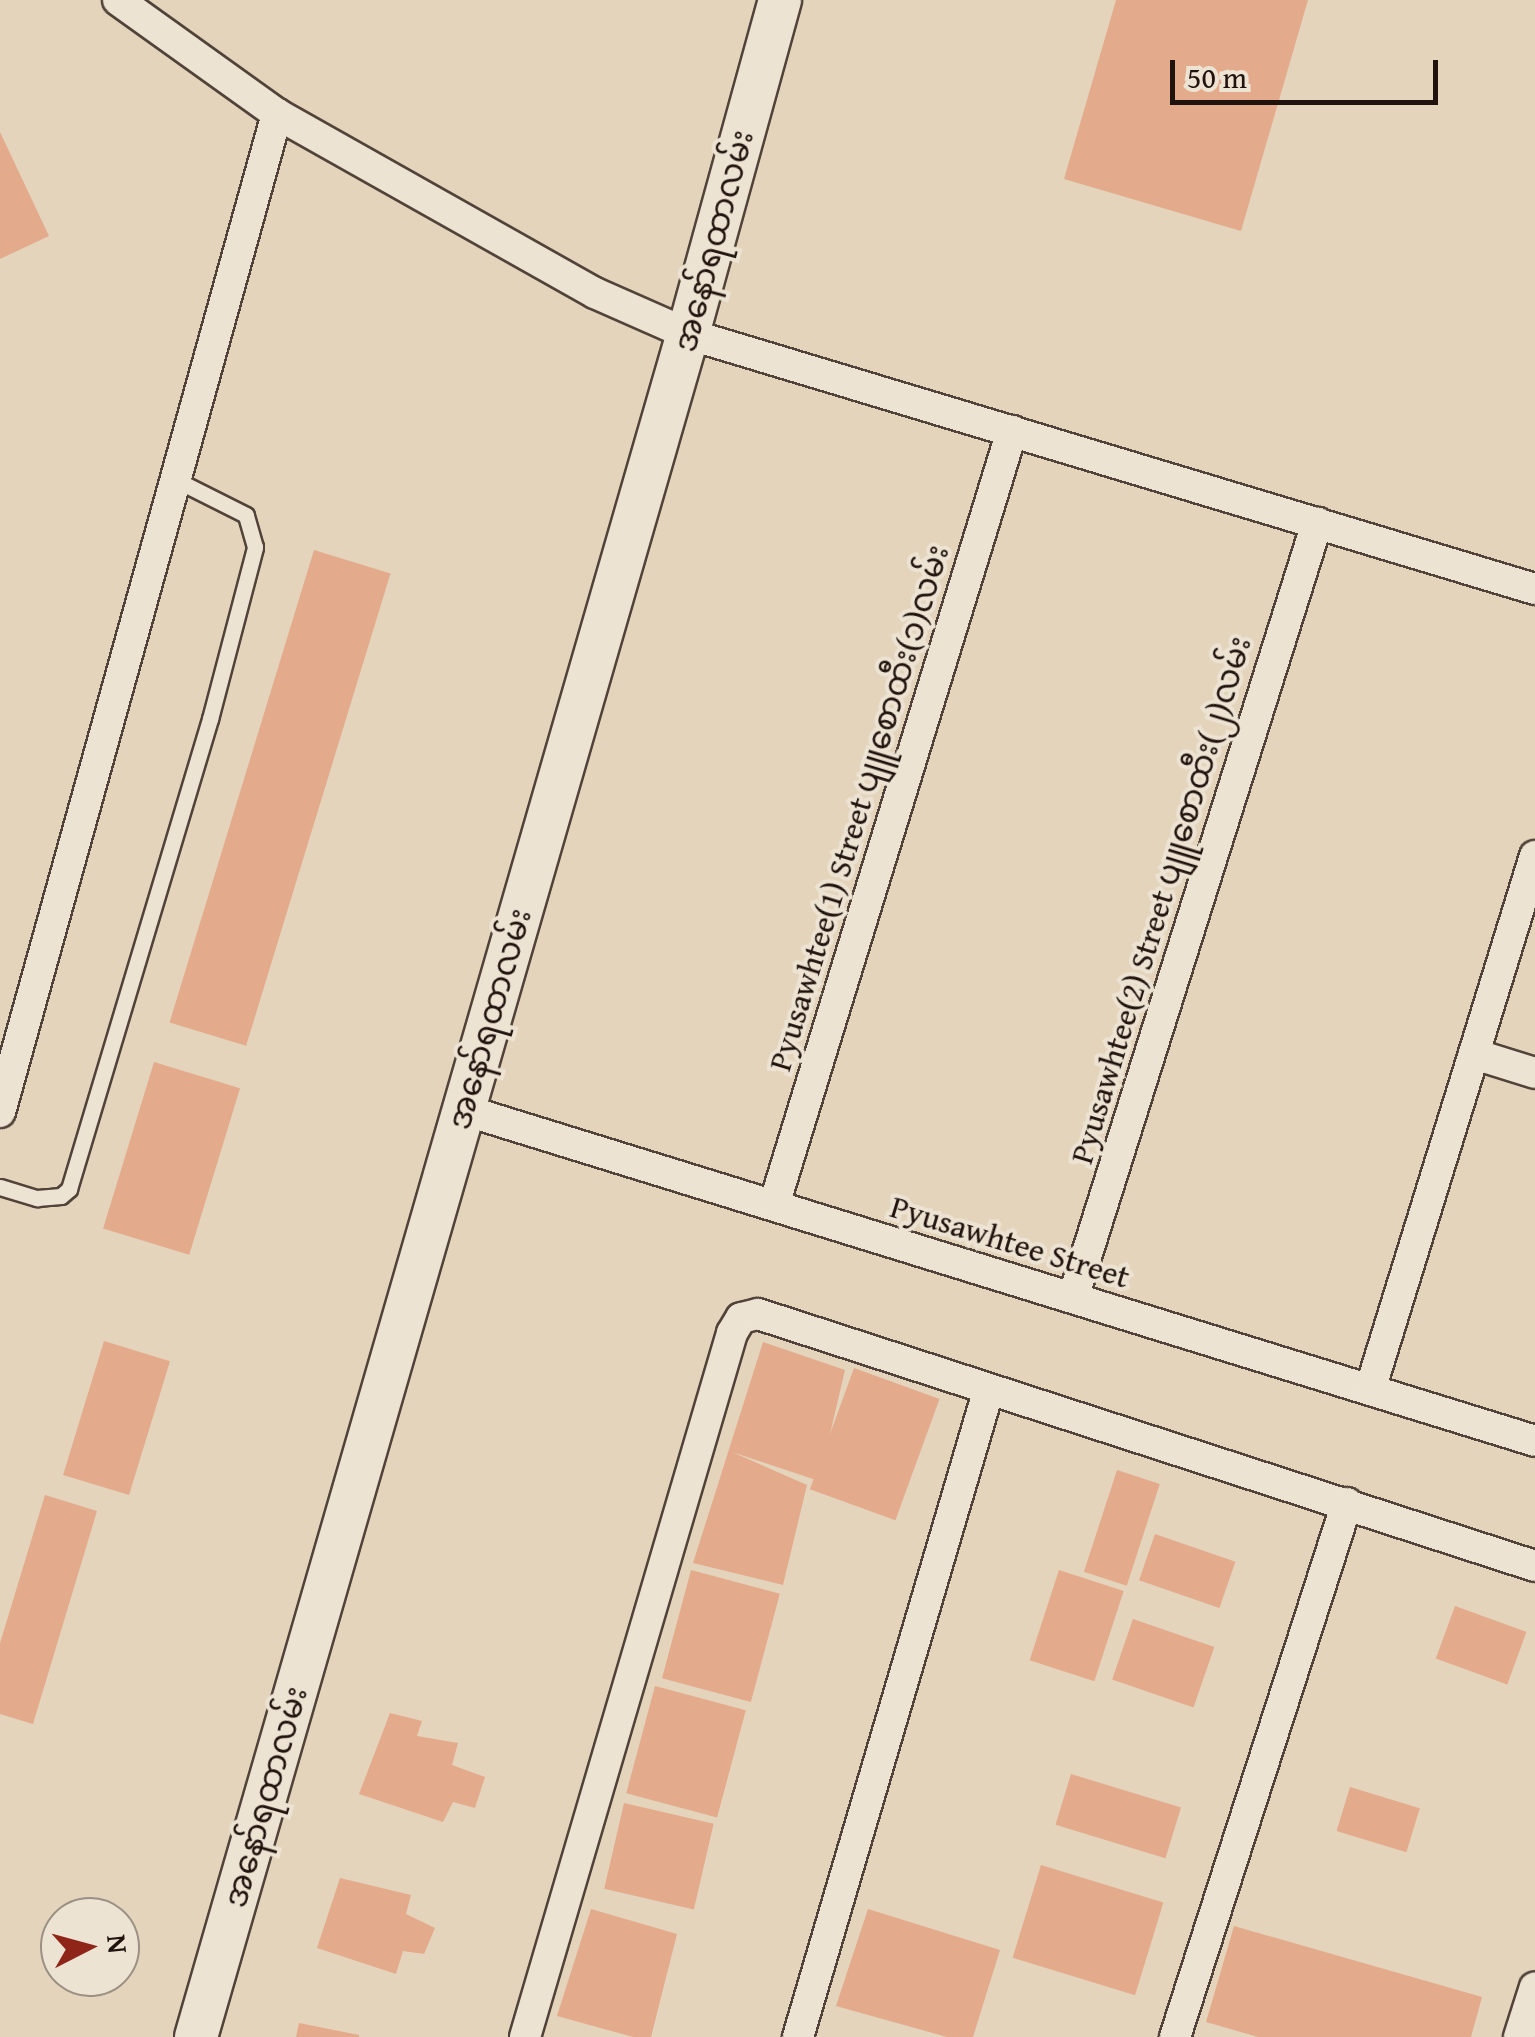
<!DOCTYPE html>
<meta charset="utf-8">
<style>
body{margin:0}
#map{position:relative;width:1535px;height:2037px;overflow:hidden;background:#e4d4bc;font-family:"Gentium Book Plus","Noto Sans Myanmar",serif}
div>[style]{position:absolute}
.building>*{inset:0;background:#e3aa8c;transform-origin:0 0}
.roads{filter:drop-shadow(2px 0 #514339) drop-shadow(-2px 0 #514339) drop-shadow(0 2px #514339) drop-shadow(0 -2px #514339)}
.lane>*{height:15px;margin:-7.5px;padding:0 7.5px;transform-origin:7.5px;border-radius:7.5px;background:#ede3d3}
.street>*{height:30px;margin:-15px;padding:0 15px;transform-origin:15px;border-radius:15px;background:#ede3d3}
.secondary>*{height:42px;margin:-21px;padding:0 21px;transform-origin:21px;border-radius:21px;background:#ede3d3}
span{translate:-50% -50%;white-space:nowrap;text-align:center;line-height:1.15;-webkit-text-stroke:8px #ede3d3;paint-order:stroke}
.street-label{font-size:32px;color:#20130d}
.north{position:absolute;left:40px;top:1897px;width:100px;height:100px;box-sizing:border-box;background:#ede3d3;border:2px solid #9b9084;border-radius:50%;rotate:84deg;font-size:28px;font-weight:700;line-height:40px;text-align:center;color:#20130d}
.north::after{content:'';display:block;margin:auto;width:35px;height:45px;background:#8f2418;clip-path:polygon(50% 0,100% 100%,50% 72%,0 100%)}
.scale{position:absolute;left:1170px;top:60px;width:268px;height:45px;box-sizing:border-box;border:5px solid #20130d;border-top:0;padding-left:12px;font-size:30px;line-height:35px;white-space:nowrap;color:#20130d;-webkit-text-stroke:8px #ede3d3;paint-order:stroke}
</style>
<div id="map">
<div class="building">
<i style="clip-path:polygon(1116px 0,1308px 0,1241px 231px,1064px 179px)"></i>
<i style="clip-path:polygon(0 132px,49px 236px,0 259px)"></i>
<i style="left:314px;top:550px;width:80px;height:494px;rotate:17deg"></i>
<i style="left:154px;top:1062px;width:90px;height:174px;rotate:17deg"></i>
<i style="left:104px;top:1341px;width:69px;height:140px;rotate:17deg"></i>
<i style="clip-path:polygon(763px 1342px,845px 1370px,819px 1481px,732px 1452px,807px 1485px,783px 1585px,693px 1563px)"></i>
<i style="left:854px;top:1368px;width:91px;height:129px;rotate:20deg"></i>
<i style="left:1117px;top:1470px;width:45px;height:107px;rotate:18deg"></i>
<i style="clip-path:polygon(45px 1495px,97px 1511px,33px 1724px,0 1714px,0 1643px)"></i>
<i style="left:1155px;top:1534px;width:85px;height:49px;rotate:19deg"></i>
<i style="left:691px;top:1570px;width:92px;height:112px;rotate:15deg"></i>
<i style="left:1059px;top:1570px;width:68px;height:95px;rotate:18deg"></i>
<i style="left:1455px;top:1606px;width:76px;height:56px;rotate:20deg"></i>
<i style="left:1133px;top:1619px;width:86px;height:64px;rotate:19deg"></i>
<i style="left:655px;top:1686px;width:94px;height:111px;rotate:15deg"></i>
<i style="clip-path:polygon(390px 1713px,422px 1721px,417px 1736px,458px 1743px,452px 1765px,485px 1777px,475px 1808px,453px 1802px,443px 1822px,359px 1794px)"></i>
<i style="left:1071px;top:1774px;width:115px;height:53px;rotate:17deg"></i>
<i style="left:1350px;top:1787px;width:73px;height:46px;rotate:17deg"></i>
<i style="left:624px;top:1803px;width:92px;height:88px;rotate:13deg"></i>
<i style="left:1041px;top:1865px;width:128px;height:97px;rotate:17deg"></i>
<i style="clip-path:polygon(340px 1878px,411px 1895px,406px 1914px,435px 1928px,424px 1954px,403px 1951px,396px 1974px,317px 1948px)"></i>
<i style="clip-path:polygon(591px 1909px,677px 1934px,651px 2037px,633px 2037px,557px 2016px)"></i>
<i style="clip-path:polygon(868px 1909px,1000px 1950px,973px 2037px,947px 2037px,836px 2006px)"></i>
<i style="clip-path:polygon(1234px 1926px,1482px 1997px,1471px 2037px,1258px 2037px,1206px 2022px)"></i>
<i style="clip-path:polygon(299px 2023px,359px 2035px,359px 2037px,296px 2037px)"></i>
</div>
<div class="roads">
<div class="lane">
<i style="left:0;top:1187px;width:39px;rotate:17deg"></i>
<i style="left:37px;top:1198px;width:24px;rotate:-5deg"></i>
<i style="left:61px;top:1196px;width:11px;rotate:-41deg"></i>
<i style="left:69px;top:1189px;width:491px;rotate:-73.3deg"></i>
<i style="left:210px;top:719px;width:178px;rotate:-75.3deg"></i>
<i style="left:255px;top:547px;width:33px;rotate:-106deg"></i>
<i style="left:246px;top:515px;width:78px;rotate:-153.4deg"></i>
</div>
<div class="street">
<i style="left:118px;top:0;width:196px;rotate:35.6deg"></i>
<i style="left:277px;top:114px;width:365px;rotate:29.4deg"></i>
<i style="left:595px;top:293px;width:102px;rotate:23.8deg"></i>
<i style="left:688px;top:334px;width:885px;rotate:16.76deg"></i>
<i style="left:1474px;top:1054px;width:64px;rotate:17.3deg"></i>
<i style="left:464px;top:1110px;width:1121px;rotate:17.17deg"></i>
<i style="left:0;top:1112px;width:1036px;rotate:-74.49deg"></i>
<i style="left:774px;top:1205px;width:810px;rotate:-72.91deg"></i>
<i style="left:1073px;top:1298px;width:813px;rotate:-72.52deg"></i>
<i style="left:1370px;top:1390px;width:559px;rotate:-72.83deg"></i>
<i style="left:525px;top:2037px;width:734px;rotate:-73.61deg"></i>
<i style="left:732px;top:1333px;width:17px;rotate:-59deg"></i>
<i style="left:741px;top:1318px;width:17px;rotate:-13deg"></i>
<i style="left:758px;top:1314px;width:817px;rotate:17.97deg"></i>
<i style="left:798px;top:2037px;width:672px;rotate:-73.59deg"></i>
<i style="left:1175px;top:2037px;width:561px;rotate:-72.15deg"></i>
<i style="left:1519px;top:2037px;width:52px;rotate:-72.3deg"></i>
</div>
<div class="secondary">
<i style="left:196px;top:2037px;width:1773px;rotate:-73.89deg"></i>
<i style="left:688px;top:334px;width:346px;rotate:-74.6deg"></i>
</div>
</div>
<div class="street-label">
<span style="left:714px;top:241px;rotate:-75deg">အနော်ရထာလမ်း</span>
<span style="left:859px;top:808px;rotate:-73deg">Pyusawhtee(1) Street ပျူစောထီး(၁)လမ်း</span>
<span style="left:1161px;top:900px;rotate:-73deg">Pyusawhtee(2) Street ပျူစောထီး(၂)လမ်း</span>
<span style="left:490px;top:1019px;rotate:-74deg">အနော်ရထာလမ်း</span>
<span style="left:1010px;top:1242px;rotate:17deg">Pyusawhtee Street</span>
<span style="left:266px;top:1797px;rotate:-74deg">အနော်ရထာလမ်း</span>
</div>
<div class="north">N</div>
<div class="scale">50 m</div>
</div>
